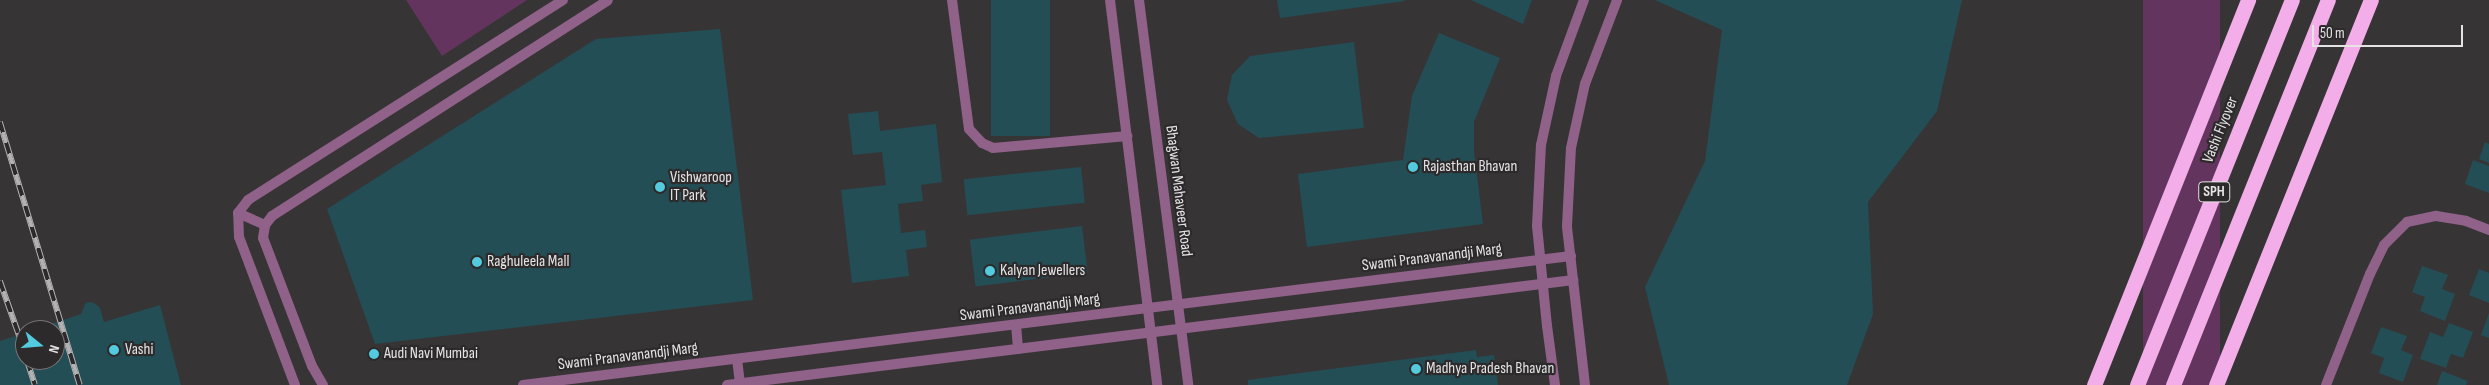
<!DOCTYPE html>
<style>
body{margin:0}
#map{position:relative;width:2489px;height:385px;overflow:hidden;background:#373436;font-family:"Sofia Sans Condensed",sans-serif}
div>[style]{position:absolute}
.green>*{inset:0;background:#63345d;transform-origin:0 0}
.building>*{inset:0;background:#234e55;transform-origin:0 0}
.minor>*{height:10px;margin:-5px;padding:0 5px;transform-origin:5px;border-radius:5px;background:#906189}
.tertiary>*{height:10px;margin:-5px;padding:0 5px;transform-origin:5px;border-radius:5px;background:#906189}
.motorway>*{height:15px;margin:-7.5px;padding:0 7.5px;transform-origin:7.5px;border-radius:7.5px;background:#f3aee9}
.rail>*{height:5.5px;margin-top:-2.75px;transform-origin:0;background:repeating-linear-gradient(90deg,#2d2a2c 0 11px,#b4b1b3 0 22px);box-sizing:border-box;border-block:1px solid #b4b1b3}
.dots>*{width:14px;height:14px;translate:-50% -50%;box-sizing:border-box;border:2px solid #2d2a2c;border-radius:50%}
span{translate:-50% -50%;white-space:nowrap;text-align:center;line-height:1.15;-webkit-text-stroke:4.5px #2d2a2c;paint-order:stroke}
.shield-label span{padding:1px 4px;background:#2d2a2c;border:1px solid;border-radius:4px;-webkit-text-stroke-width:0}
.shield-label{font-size:15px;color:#e5e3e4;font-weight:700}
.street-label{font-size:16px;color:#e5e3e4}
.poi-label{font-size:16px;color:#e5e3e4}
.left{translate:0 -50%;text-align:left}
.north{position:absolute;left:15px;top:320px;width:50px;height:50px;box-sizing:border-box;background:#2d2a2c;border:1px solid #777476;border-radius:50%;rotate:107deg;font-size:14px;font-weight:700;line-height:20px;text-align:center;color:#e5e3e4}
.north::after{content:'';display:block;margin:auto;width:18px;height:22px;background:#54cade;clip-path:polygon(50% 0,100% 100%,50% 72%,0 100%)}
.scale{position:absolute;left:2312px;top:25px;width:151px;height:22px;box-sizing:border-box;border:2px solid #e5e3e4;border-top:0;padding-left:6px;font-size:15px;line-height:18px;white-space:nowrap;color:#e5e3e4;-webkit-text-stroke:4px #2d2a2c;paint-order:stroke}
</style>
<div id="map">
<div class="green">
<i style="clip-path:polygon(406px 0,527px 0,442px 56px)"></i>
<i style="left:2143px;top:0;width:77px;height:414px"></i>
</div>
<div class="building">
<i style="left:991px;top:0;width:59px;height:136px"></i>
<i style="clip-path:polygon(1277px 0,1405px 0,1405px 1px,1280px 18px)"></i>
<i style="clip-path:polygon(1471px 0,1532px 0,1523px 24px)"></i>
<i style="clip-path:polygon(1655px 0,1962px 0,1937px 111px,1868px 202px,1873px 314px,1847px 385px,1669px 385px,1645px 287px,1705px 161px,1722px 30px)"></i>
<i style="clip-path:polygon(720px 29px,753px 300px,375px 344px,327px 209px,596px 39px)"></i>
<i style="clip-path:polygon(1439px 33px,1500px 58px,1474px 122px,1474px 151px,1483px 224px,1307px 247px,1298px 174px,1403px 160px,1412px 96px)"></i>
<i style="clip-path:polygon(1354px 42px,1364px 128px,1259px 138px,1238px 124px,1227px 100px,1232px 75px,1250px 56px)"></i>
<i style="clip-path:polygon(878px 111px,880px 131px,936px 124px,942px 182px,921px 185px,923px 201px,898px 204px,901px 233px,925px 230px,927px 247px,906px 250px,909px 276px,852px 283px,841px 190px,886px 185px,882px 152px,853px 155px,848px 114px)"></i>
<i style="clip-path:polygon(2485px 142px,2489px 144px,2489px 163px,2479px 159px)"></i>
<i style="clip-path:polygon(2473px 160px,2489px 166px,2489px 193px,2465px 184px)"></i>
<i style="left:1081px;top:167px;width:36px;height:118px;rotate:84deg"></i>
<i style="left:1082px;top:226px;width:47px;height:113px;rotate:83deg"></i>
<i style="clip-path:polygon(2422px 266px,2448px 275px,2442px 289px,2455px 294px,2445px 321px,2420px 311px,2425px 297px,2412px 292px)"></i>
<i style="clip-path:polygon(2479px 269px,2489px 273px,2489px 303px,2469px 295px)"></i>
<i style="clip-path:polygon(88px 302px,94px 303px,100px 308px,104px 322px,160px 305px,181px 385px,0 385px,0 341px,25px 333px,25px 360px,55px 360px,55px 330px,34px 330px,81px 314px,85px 304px)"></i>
<i style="clip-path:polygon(2489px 313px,2489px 338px,2481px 335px)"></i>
<i style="clip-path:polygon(2449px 323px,2473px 332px,2463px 358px,2451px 354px,2446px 368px,2420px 359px,2430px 332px,2443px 337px)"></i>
<i style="clip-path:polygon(2381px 327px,2407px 336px,2401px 350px,2413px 355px,2403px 382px,2379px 373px,2384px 358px,2371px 353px)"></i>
<i style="clip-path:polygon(1476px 350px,1477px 357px,1494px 355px,1498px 385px,1248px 385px,1248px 380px)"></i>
<i style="clip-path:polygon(2442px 371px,2468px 381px,2466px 385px,2437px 385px)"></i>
</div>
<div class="minor">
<i style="left:952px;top:0;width:130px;rotate:82.5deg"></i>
<i style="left:969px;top:129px;width:19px;rotate:47deg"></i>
<i style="left:982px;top:143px;width:12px;rotate:24deg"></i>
<i style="left:993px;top:148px;width:135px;rotate:-5.1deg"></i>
<i style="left:2326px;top:385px;width:119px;rotate:-68.4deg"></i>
<i style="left:2370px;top:274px;width:32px;rotate:-64deg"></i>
<i style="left:2384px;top:245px;width:33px;rotate:-45deg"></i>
<i style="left:2407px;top:222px;width:30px;rotate:-12deg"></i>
<i style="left:2436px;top:216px;width:30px;rotate:9deg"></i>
<i style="left:2466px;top:221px;width:25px;rotate:21deg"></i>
</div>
<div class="tertiary">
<i style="left:1110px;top:0;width:388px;rotate:83deg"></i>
<i style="left:1139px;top:0;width:388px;rotate:82.7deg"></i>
<i style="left:238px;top:213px;width:30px;rotate:24deg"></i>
<i style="left:1016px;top:325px;width:24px;rotate:85deg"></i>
<i style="left:737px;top:359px;width:24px;rotate:83deg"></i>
<i style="left:295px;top:385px;width:158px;rotate:-110.7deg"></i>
<i style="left:239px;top:237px;width:24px;rotate:-92deg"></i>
<i style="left:238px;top:213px;width:16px;rotate:-52deg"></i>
<i style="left:248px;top:200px;width:373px;rotate:-32.4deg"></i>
<i style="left:323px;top:385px;width:22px;rotate:-120deg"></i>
<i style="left:312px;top:366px;width:137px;rotate:-110.9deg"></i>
<i style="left:263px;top:238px;width:13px;rotate:-81deg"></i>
<i style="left:265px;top:225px;width:11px;rotate:-52deg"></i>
<i style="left:272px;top:216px;width:399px;rotate:-32.7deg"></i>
<i style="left:523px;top:385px;width:1056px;rotate:-7.02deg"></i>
<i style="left:727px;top:385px;width:853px;rotate:-7.07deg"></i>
<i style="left:1555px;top:385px;width:60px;rotate:-97.7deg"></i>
<i style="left:1547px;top:326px;width:100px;rotate:-95.7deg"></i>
<i style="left:1537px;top:226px;width:81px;rotate:-87.2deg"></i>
<i style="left:1541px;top:145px;width:71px;rotate:-77.7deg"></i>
<i style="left:1556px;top:76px;width:81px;rotate:-69.8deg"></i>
<i style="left:1585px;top:385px;width:160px;rotate:-96.5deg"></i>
<i style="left:1567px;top:226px;width:78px;rotate:-87.1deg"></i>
<i style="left:1571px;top:148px;width:66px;rotate:-77.7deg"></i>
<i style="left:1585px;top:84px;width:90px;rotate:-69.1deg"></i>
</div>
<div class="motorway">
<i style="left:2094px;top:385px;width:415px;rotate:-68.2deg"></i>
<i style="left:2137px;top:385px;width:415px;rotate:-68.1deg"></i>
<i style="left:2173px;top:385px;width:415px;rotate:-68.1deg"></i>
<i style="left:2216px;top:385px;width:415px;rotate:-68.1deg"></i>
</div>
<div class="rail">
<i style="left:0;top:122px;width:275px;rotate:73.1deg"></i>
<i style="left:0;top:281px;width:75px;rotate:70.6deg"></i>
<i style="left:27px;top:360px;width:26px;rotate:72deg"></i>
</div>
<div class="dots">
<i style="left:1413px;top:167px;background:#54cade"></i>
<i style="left:660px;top:187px;background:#54cade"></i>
<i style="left:477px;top:262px;background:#54cade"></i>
<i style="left:990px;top:271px;background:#54cade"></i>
<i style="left:114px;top:350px;background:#54cade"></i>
<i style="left:374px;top:354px;background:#54cade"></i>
<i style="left:1416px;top:369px;background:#54cade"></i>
</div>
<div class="shield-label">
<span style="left:2214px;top:192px">SPH</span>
</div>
<div class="street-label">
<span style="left:2221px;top:130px;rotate:-68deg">Vashi Flyover</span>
<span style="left:1178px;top:191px;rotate:83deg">Bhagwan Mahaveer Road</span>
<span style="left:1432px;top:258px;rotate:-7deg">Swami Pranavanandji Marg</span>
<span style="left:1030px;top:308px;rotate:-7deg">Swami Pranavanandji Marg</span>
<span style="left:628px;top:357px;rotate:-7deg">Swami Pranavanandji Marg</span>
</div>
<div class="poi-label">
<span class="left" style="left:1423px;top:167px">Rajasthan Bhavan</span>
<span class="left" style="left:670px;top:187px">Vishwaroop<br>IT Park</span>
<span class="left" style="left:487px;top:262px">Raghuleela Mall</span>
<span class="left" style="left:1000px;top:271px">Kalyan Jewellers</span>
<span class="left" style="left:125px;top:350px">Vashi</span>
<span class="left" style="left:384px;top:354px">Audi Navi Mumbai</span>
<span class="left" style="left:1426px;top:369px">Madhya Pradesh Bhavan</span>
</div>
<div class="north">N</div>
<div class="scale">50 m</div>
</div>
